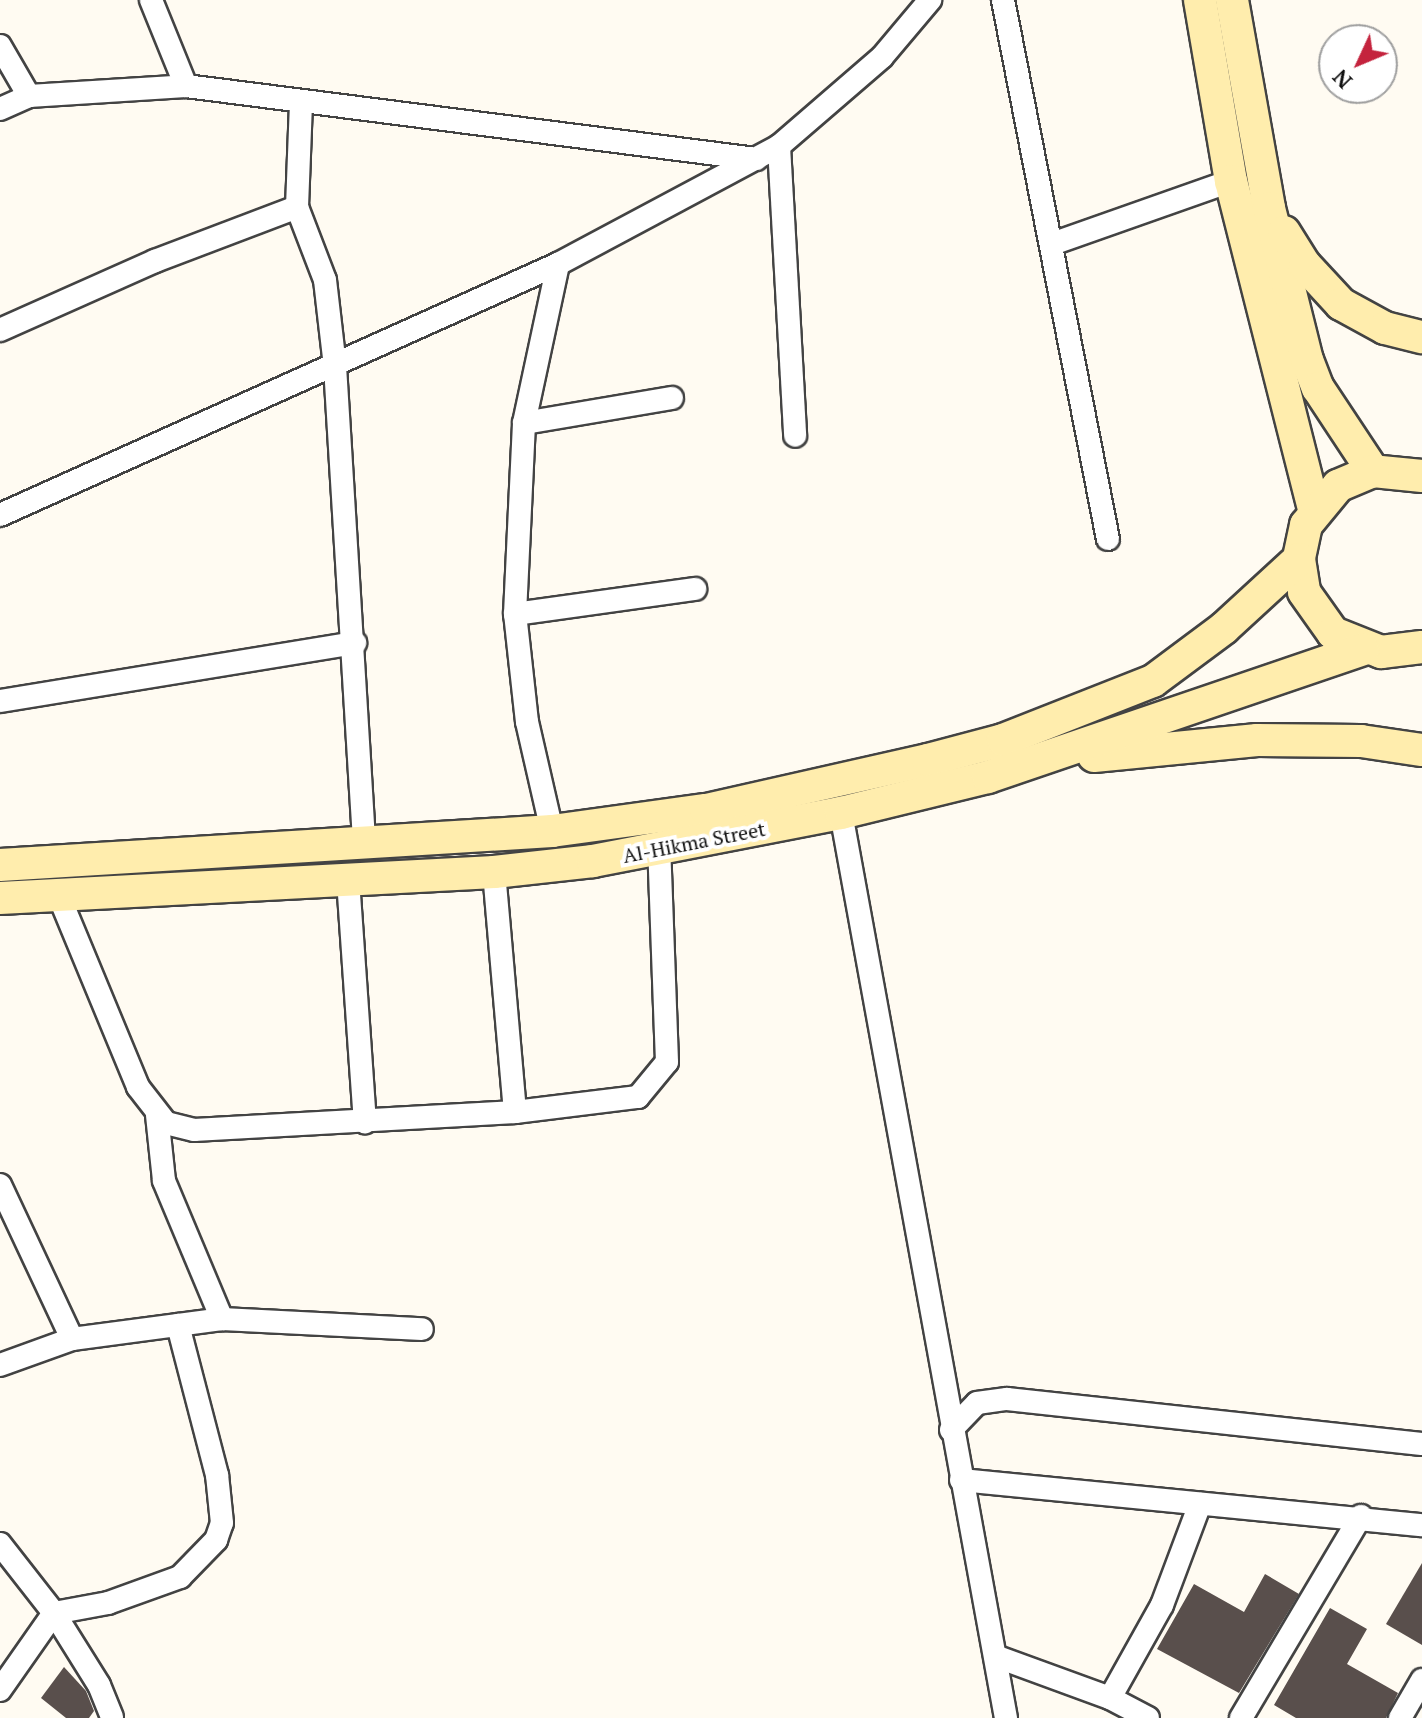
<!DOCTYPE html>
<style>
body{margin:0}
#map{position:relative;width:1422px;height:1718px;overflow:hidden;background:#fffbf2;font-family:"PT Serif",serif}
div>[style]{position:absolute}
.building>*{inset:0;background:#594f4c}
.roads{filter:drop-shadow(2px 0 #434343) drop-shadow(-2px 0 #434343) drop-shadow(0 2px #434343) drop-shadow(0 -2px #434343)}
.street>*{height:22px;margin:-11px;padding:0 11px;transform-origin:11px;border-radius:11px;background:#fff}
.secondary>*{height:32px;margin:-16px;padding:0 16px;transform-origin:16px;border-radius:16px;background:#ffedad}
span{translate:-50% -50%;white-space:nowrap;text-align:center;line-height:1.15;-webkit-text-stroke:8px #fff;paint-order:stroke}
.street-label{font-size:20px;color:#101010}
.north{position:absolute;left:1318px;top:24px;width:80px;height:80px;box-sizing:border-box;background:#fff;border:2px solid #9f9f9f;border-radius:50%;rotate:226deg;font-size:22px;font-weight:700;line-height:32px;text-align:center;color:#101010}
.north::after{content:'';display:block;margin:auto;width:28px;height:36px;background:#c4233d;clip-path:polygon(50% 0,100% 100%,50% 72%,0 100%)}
</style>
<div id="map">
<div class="building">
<i style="clip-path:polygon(1422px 1563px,1422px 1645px,1386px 1624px)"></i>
<i style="clip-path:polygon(1265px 1574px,1299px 1594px,1239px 1693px,1157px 1649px,1194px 1584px,1244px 1612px)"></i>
<i style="clip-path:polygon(1330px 1608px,1367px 1629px,1347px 1664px,1398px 1693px,1386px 1718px,1296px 1718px,1274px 1705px)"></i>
<i style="clip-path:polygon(64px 1667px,86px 1691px,94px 1711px,89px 1718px,66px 1718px,41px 1698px)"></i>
</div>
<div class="roads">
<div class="street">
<i style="left:151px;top:0;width:93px;rotate:67.9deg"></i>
<i style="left:1003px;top:0;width:549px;rotate:78.98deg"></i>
<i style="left:0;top:46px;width:58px;rotate:59.9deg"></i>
<i style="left:301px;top:103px;width:104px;rotate:92.2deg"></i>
<i style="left:297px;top:207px;width:78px;rotate:69deg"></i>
<i style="left:325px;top:280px;width:87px;rotate:83.4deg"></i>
<i style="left:335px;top:366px;width:476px;rotate:86.5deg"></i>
<i style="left:0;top:109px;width:32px;rotate:-24deg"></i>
<i style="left:29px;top:96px;width:157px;rotate:-3.6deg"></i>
<i style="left:186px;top:86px;width:575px;rotate:7.3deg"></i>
<i style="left:779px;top:146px;width:290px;rotate:86.8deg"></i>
<i style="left:1052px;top:244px;width:190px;rotate:-19.4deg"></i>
<i style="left:0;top:330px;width:170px;rotate:-24deg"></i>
<i style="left:155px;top:261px;width:152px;rotate:-20.8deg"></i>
<i style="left:524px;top:423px;width:150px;rotate:-9.6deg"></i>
<i style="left:0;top:515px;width:612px;rotate:-24.22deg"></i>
<i style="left:558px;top:264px;width:251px;rotate:-28.1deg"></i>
<i style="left:779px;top:146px;width:136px;rotate:-40.8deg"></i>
<i style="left:882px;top:57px;width:75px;rotate:-49.9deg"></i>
<i style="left:515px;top:614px;width:182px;rotate:-7.9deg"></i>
<i style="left:0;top:701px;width:360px;rotate:-9.3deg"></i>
<i style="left:841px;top:813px;width:920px;rotate:79.67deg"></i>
<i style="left:552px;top:831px;width:112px;rotate:-102.9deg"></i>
<i style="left:527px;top:722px;width:109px;rotate:-96.3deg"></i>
<i style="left:515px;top:614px;width:191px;rotate:-87.3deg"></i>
<i style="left:524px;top:423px;width:163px;rotate:-77.9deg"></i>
<i style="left:494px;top:872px;width:241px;rotate:85deg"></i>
<i style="left:348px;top:880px;width:243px;rotate:86deg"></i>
<i style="left:59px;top:896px;width:207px;rotate:67.5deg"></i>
<i style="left:138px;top:1087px;width:46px;rotate:52.1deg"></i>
<i style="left:166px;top:1123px;width:29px;rotate:14deg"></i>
<i style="left:194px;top:1130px;width:322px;rotate:-3.2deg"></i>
<i style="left:515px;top:1112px;width:124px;rotate:-7deg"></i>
<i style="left:638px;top:1097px;width:45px;rotate:-50.4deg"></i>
<i style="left:667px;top:1062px;width:214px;rotate:-92.1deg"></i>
<i style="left:157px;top:1115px;width:66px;rotate:83.9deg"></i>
<i style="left:164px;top:1181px;width:150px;rotate:67.2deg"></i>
<i style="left:0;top:1185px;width:170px;rotate:64.9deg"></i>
<i style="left:0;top:1365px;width:77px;rotate:-19.9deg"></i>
<i style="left:72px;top:1339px;width:151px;rotate:-7.6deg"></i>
<i style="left:222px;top:1319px;width:200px;rotate:2.9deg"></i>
<i style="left:951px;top:1430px;width:37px;rotate:-46deg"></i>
<i style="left:977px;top:1403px;width:30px;rotate:-8deg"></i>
<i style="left:1007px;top:1399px;width:417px;rotate:6.2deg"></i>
<i style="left:961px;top:1480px;width:463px;rotate:5.6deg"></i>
<i style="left:0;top:1544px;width:88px;rotate:52deg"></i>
<i style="left:54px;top:1613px;width:85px;rotate:58deg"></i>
<i style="left:99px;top:1685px;width:35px;rotate:68deg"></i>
<i style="left:995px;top:1656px;width:122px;rotate:20.1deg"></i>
<i style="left:1110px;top:1698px;width:43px;rotate:27.8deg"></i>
<i style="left:0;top:1690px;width:94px;rotate:-55deg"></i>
<i style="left:54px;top:1613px;width:55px;rotate:-10.5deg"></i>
<i style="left:108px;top:1603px;width:77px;rotate:-19.9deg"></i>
<i style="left:180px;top:1577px;width:52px;rotate:-45.8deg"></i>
<i style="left:216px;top:1540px;width:18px;rotate:-71deg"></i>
<i style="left:222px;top:1523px;width:48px;rotate:-95.9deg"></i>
<i style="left:217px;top:1475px;width:155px;rotate:-104.6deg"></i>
<i style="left:1110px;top:1698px;width:107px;rotate:-60.8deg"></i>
<i style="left:1162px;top:1605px;width:108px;rotate:-69.4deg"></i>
<i style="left:1241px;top:1718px;width:235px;rotate:-59.3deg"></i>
<i style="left:1400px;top:1718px;width:44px;rotate:-59.9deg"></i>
</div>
<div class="secondary">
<i style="left:1200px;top:0;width:184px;rotate:80.3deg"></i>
<i style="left:1231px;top:181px;width:339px;rotate:75.8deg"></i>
<i style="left:1232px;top:0;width:211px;rotate:79.9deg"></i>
<i style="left:1269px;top:208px;width:157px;rotate:76deg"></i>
<i style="left:1307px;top:360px;width:30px;rotate:69deg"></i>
<i style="left:1318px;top:388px;width:100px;rotate:56.5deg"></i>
<i style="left:1284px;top:232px;width:39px;rotate:58deg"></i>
<i style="left:1305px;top:265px;width:53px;rotate:47.3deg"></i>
<i style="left:1341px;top:304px;width:50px;rotate:28.6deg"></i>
<i style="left:1385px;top:328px;width:38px;rotate:14deg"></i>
<i style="left:1422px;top:476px;width:49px;rotate:-174.2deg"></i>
<i style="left:1373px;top:471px;width:38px;rotate:157deg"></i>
<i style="left:1338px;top:486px;width:50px;rotate:129.4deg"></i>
<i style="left:1306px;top:525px;width:35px;rotate:102deg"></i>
<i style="left:1299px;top:559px;width:33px;rotate:81deg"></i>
<i style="left:1304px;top:592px;width:50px;rotate:54.7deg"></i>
<i style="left:1333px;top:633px;width:52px;rotate:21.6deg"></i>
<i style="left:1381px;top:652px;width:41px;rotate:-7deg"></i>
<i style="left:1094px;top:756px;width:164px;rotate:-5.6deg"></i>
<i style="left:1257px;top:740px;width:104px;rotate:0.6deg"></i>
<i style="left:1361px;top:741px;width:62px;rotate:8.4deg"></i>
<i style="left:0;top:865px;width:553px;rotate:-3.52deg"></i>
<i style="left:552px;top:831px;width:155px;rotate:-7.8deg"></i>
<i style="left:706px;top:810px;width:228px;rotate:-12.7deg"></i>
<i style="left:928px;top:760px;width:78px;rotate:-14.9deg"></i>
<i style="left:1003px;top:740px;width:161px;rotate:-21.5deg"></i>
<i style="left:1153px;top:681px;width:89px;rotate:-36.7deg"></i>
<i style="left:1224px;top:628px;width:102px;rotate:-42.6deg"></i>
<i style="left:0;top:898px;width:495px;rotate:-3deg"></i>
<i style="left:494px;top:872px;width:100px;rotate:-6.3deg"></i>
<i style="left:593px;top:861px;width:253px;rotate:-11deg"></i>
<i style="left:841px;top:813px;width:151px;rotate:-13.8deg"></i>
<i style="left:988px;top:777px;width:396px;rotate:-18.8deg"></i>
</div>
</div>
<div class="street-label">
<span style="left:694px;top:842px;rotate:-11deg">Al-Hikma Street</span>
</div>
<div class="north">N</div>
</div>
